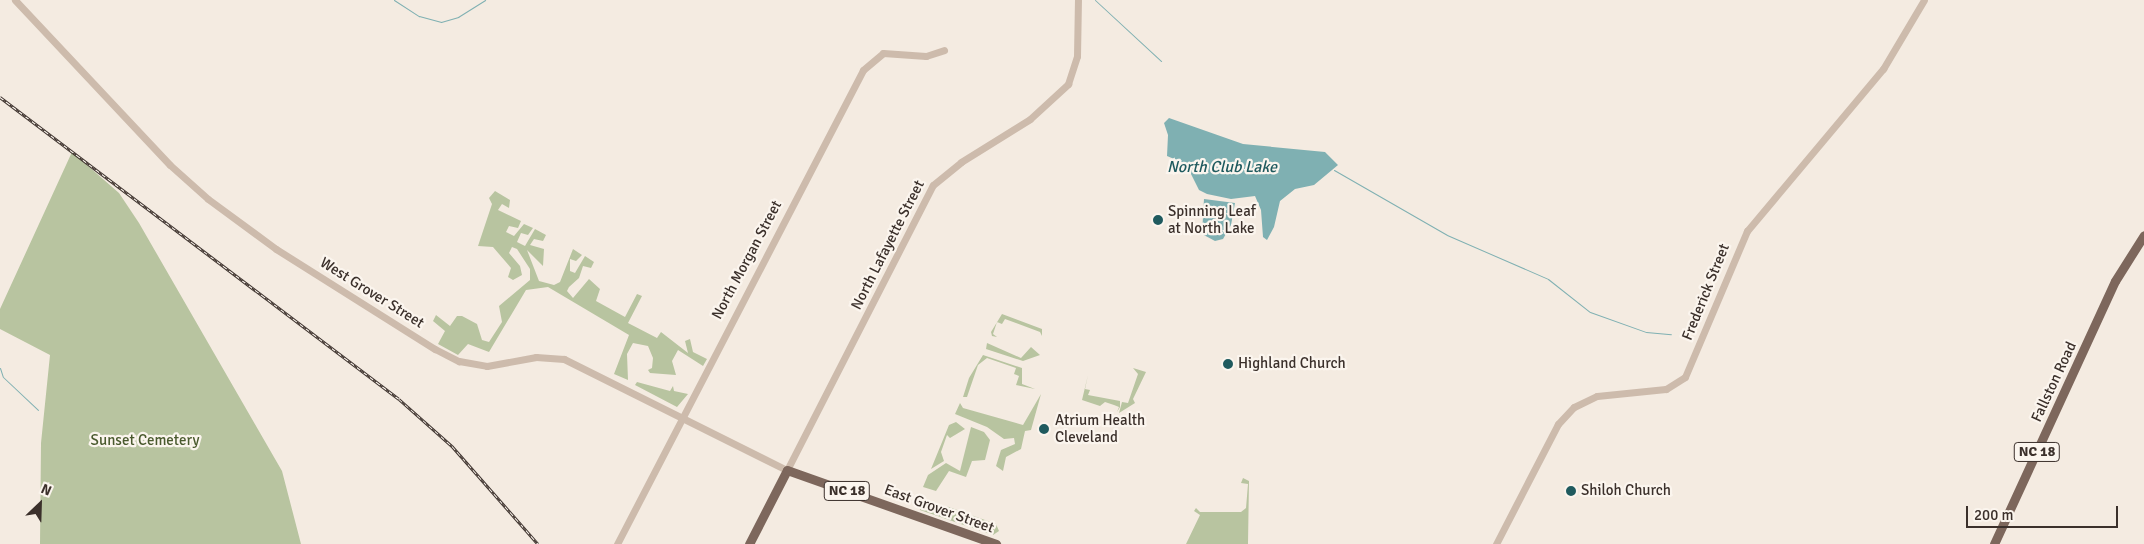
<!DOCTYPE html>
<style>
body{margin:0}
#map{position:relative;width:2144px;height:544px;overflow:hidden;background:#f4ebe1;font-family:Signika,sans-serif}
div>[style]{position:absolute}
.green>*{inset:0;background:#b8c4a0}
.water>*{inset:0;background:#7fb0b2}
.stream>*{height:1px;margin:-0.5px;padding:0 0.5px;transform-origin:0.5px;border-radius:0.5px;background:#7fb0b2}
.minor>*{height:7px;margin:-3.5px;padding:0 3.5px;transform-origin:3.5px;border-radius:3.5px;background:#cdbbac}
.major>*{height:9px;margin:-4.5px;padding:0 4.5px;transform-origin:4.5px;border-radius:4.5px;background:#7d675c}
.rail>*{height:3px;margin-top:-1.5px;transform-origin:0;background:repeating-linear-gradient(90deg,#fbf5ee 0 4px,#3b302b 0 8px);box-sizing:border-box;border-block:1px solid #3b302b}
.dots>*{width:14px;height:14px;translate:-50% -50%;box-sizing:border-box;border:2px solid #fbf5ee;border-radius:50%}
span{translate:-50% -50%;white-space:nowrap;text-align:center;line-height:1.15;-webkit-text-stroke:4.5px #fbf5ee;paint-order:stroke}
.shield-label span{padding:1px 4px;background:#fbf5ee;border:1px solid;border-radius:4px;-webkit-text-stroke-width:0}
.shield-label{font-size:14px;color:#3b302b;font-weight:700}
.poi-label{font-size:15px;color:#3b302b}
.left{translate:0 -50%;text-align:left}
.street-label{font-size:15px;color:#3b302b}
.park-label{font-size:15px;color:#4a5a2e}
.water-label{font-size:16px;color:#1f5a5e;font-style:italic}
.north{position:absolute;left:15px;top:479px;width:50px;height:50px;-webkit-text-stroke:4px #fbf5ee;paint-order:stroke;rotate:24deg;font-size:14px;font-weight:700;line-height:20px;text-align:center;color:#3b302b}
.north::after{content:'';display:block;margin:auto;width:18px;height:22px;background:#3b302b;clip-path:polygon(50% 0,100% 100%,50% 72%,0 100%)}
.scale{position:absolute;left:1966px;top:506px;width:152px;height:22px;box-sizing:border-box;border:2px solid #3b302b;border-top:0;padding-left:6px;font-size:15px;line-height:18px;white-space:nowrap;color:#3b302b;-webkit-text-stroke:4px #fbf5ee;paint-order:stroke}
</style>
<div id="map">
<div class="green">
<i style="clip-path:polygon(72px 152px,119px 193px,139px 223px,282px 471px,301px 544px,40px 544px,41px 443px,50px 355px,0 329px,0 309px)"></i>
<i style="clip-path:polygon(495px 191px,510px 200px,509px 208px,502px 204px,498px 210px,521px 221px,518px 228px,509px 226px,506px 232px,514px 236px,524px 224px,533px 228px,528px 235px,521px 233px,517px 242px,525px 246px,535px 229px,546px 235px,543px 241px,534px 239px,530px 245px,544px 249px,543px 266px,527px 250px,539px 281px,554px 285px,560px 282px,573px 249px,582px 255px,576px 261px,570px 259px,570px 271px,575px 273px,585px 256px,594px 262px,591px 268px,583px 266px,579px 278px,569px 287px,567px 291px,573px 298px,589px 279px,600px 289px,596px 301px,625px 317px,637px 294px,642px 296px,628px 323px,657px 338px,661px 332px,688px 353px,685px 341px,690px 339px,693px 352px,707px 359px,703px 366px,678px 350px,672px 361px,676px 375px,650px 373px,648px 370px,652px 368px,653px 358px,648px 346px,633px 343px,627px 354px,628px 380px,614px 374px,629px 335px,548px 287px,526px 290px,489px 352px,468px 344px,458px 355px,438px 344px,445px 331px,433px 321px,436px 315px,450px 326px,457px 316px,462px 316px,477px 324px,482px 340px,489px 342px,502px 322px,499px 306px,530px 280px,530px 269px,517px 249px,512px 247px,509px 253px,520px 266px,522px 275px,513px 280px,508px 277px,511px 268px,493px 247px,478px 246px,492px 204px,489px 198px)"></i>
<i style="clip-path:polygon(1002px 314px,1042px 329px,1042px 336px,1040px 332px,1005px 319px,1002px 324px,997px 322px,993px 334px,997px 337px,992px 336px,991px 332px)"></i>
<i style="clip-path:polygon(987px 343px,1021px 358px,1031px 347px,1040px 355px,1023px 361px,986px 349px)"></i>
<i style="clip-path:polygon(983px 355px,1022px 368px,1022px 384px,1035px 389px,1016px 385px,1019px 376px,1014px 374px,1016px 368px,987px 358px,978px 365px,967px 397px,963px 397px,969px 378px)"></i>
<i style="clip-path:polygon(1133px 368px,1146px 372px,1133px 399px,1135px 403px,1119px 413px,1122px 402px,1128px 403px,1138px 374px)"></i>
<i style="clip-path:polygon(1088px 375px,1085px 389px,1090px 390px,1088px 395px,1120px 401px,1120px 407px,1117px 412px,1119px 407px,1114px 405px,1105px 402px,1100px 406px,1082px 400px)"></i>
<i style="clip-path:polygon(637px 382px,670px 391px,673px 386px,674px 391px,688px 394px,677px 407px,635px 385px)"></i>
<i style="clip-path:polygon(1041px 394px,1031px 430px,1025px 431px,1021px 449px,1006px 457px,1003px 471px,996px 466px,1001px 450px,1015px 444px,1014px 438px,1004px 439px,987px 427px,955px 414px,960px 403px,963px 408px,1023px 425px)"></i>
<i style="clip-path:polygon(956px 422px,965px 429px,950px 438px,947px 435px,941px 452px,944px 461px,931px 469px,949px 425px)"></i>
<i style="clip-path:polygon(971px 427px,984px 432px,990px 440px,985px 460px,972px 461px,966px 477px,949px 471px,936px 491px,923px 487px,928px 475px,946px 463px,960px 471px)"></i>
<i style="clip-path:polygon(1243px 478px,1249px 481px,1248px 544px,1186px 544px,1200px 515px,1194px 511px,1196px 508px,1200px 512px,1241px 512px,1246px 508px,1248px 484px,1241px 483px)"></i>
<i style="clip-path:polygon(919px 497px,920px 502px,940px 508px,946px 506px,996px 524px,999px 531px,993px 535px,920px 510px)"></i>
</div>
<div class="water">
<i style="clip-path:polygon(1169px 118px,1243px 144px,1325px 152px,1338px 165px,1314px 185px,1295px 189px,1280px 201px,1274px 227px,1267px 240px,1263px 237px,1261px 210px,1255px 196px,1231px 199px,1207px 194px,1199px 190px,1186px 164px,1167px 156px,1168px 135px,1164px 123px)"></i>
<i style="clip-path:polygon(1204px 199px,1235px 203px,1231px 225px,1223px 239px,1215px 241px,1202px 234px)"></i>
</div>
<div class="stream">
<i style="left:394px;top:0;width:30px;rotate:33deg"></i>
<i style="left:419px;top:16px;width:23px;rotate:15deg"></i>
<i style="left:441px;top:22px;width:18px;rotate:-16deg"></i>
<i style="left:458px;top:17px;width:32px;rotate:-32deg"></i>
<i style="left:1095px;top:0;width:90px;rotate:42.7deg"></i>
<i style="left:1334px;top:170px;width:130px;rotate:29.9deg"></i>
<i style="left:1447px;top:235px;width:110px;rotate:23.5deg"></i>
<i style="left:1548px;top:279px;width:53px;rotate:38.2deg"></i>
<i style="left:1590px;top:312px;width:59px;rotate:19.7deg"></i>
<i style="left:1646px;top:332px;width:25px;rotate:5deg"></i>
<i style="left:0;top:368px;width:9px;rotate:72deg"></i>
<i style="left:3px;top:377px;width:48px;rotate:43.3deg"></i>
</div>
<div class="minor">
<i style="left:15px;top:0;width:226px;rotate:46.8deg"></i>
<i style="left:170px;top:165px;width:51px;rotate:41.8deg"></i>
<i style="left:208px;top:199px;width:84px;rotate:36.3deg"></i>
<i style="left:276px;top:249px;width:188px;rotate:32.2deg"></i>
<i style="left:435px;top:349px;width:27px;rotate:27deg"></i>
<i style="left:459px;top:361px;width:28px;rotate:10deg"></i>
<i style="left:487px;top:366px;width:50px;rotate:-10.4deg"></i>
<i style="left:536px;top:357px;width:28px;rotate:4deg"></i>
<i style="left:564px;top:359px;width:249px;rotate:26.5deg"></i>
<i style="left:787px;top:470px;width:320px;rotate:-62.9deg"></i>
<i style="left:933px;top:185px;width:36px;rotate:-39deg"></i>
<i style="left:961px;top:162px;width:81px;rotate:-31.9deg"></i>
<i style="left:1030px;top:119px;width:52px;rotate:-42.6deg"></i>
<i style="left:1068px;top:84px;width:29px;rotate:-72deg"></i>
<i style="left:1077px;top:56px;width:56px;rotate:-89deg"></i>
<i style="left:617px;top:544px;width:534px;rotate:-62.57deg"></i>
<i style="left:863px;top:70px;width:26px;rotate:-40deg"></i>
<i style="left:883px;top:53px;width:43px;rotate:4deg"></i>
<i style="left:926px;top:56px;width:19px;rotate:-18deg"></i>
<i style="left:1496px;top:544px;width:135px;rotate:-62.7deg"></i>
<i style="left:1558px;top:424px;width:23px;rotate:-47deg"></i>
<i style="left:1574px;top:407px;width:25px;rotate:-26deg"></i>
<i style="left:1597px;top:396px;width:69px;rotate:-5.8deg"></i>
<i style="left:1666px;top:389px;width:22px;rotate:-32deg"></i>
<i style="left:1685px;top:377px;width:159px;rotate:-67deg"></i>
<i style="left:1747px;top:231px;width:212px;rotate:-50deg"></i>
<i style="left:1883px;top:69px;width:80px;rotate:-59.3deg"></i>
</div>
<div class="major">
<i style="left:749px;top:544px;width:83px;rotate:-62.8deg"></i>
<i style="left:787px;top:470px;width:222px;rotate:19.5deg"></i>
<i style="left:1994px;top:544px;width:289px;rotate:-65.3deg"></i>
<i style="left:2115px;top:281px;width:54px;rotate:-57.8deg"></i>
</div>
<div class="rail">
<i style="left:0;top:97px;width:500px;rotate:37.12deg"></i>
<i style="left:399px;top:399px;width:71px;rotate:41.6deg"></i>
<i style="left:452px;top:446px;width:130px;rotate:48.7deg"></i>
</div>
<div class="dots">
<i style="left:1158px;top:220px;background:#1f5a5e"></i>
<i style="left:1228px;top:364px;background:#1f5a5e"></i>
<i style="left:1044px;top:429px;background:#1f5a5e"></i>
<i style="left:1571px;top:491px;background:#1f5a5e"></i>
</div>
<div class="shield-label">
<span style="left:2037px;top:452px">NC 18</span>
<span style="left:847px;top:491px">NC 18</span>
</div>
<div class="poi-label">
<span class="left" style="left:1168px;top:220px">Spinning Leaf<br>at North Lake</span>
<span class="left" style="left:1238px;top:364px">Highland Church</span>
<span class="left" style="left:1055px;top:429px">Atrium Health<br>Cleveland</span>
<span class="left" style="left:1581px;top:491px">Shiloh Church</span>
</div>
<div class="street-label">
<span style="left:888px;top:245px;rotate:-63deg">North Lafayette Street</span>
<span style="left:747px;top:260px;rotate:-62deg">North Morgan Street</span>
<span style="left:1706px;top:292px;rotate:-68deg">Frederick Street</span>
<span style="left:372px;top:293px;rotate:32deg">West Grover Street</span>
<span style="left:2054px;top:382px;rotate:-65deg">Fallston Road</span>
<span style="left:939px;top:509px;rotate:20deg">East Grover Street</span>
</div>
<div class="park-label">
<span style="left:145px;top:441px">Sunset Cemetery</span>
</div>
<div class="water-label">
<span style="left:1222px;top:167px">North Club Lake</span>
</div>
<div class="north">N</div>
<div class="scale">200 m</div>
</div>
